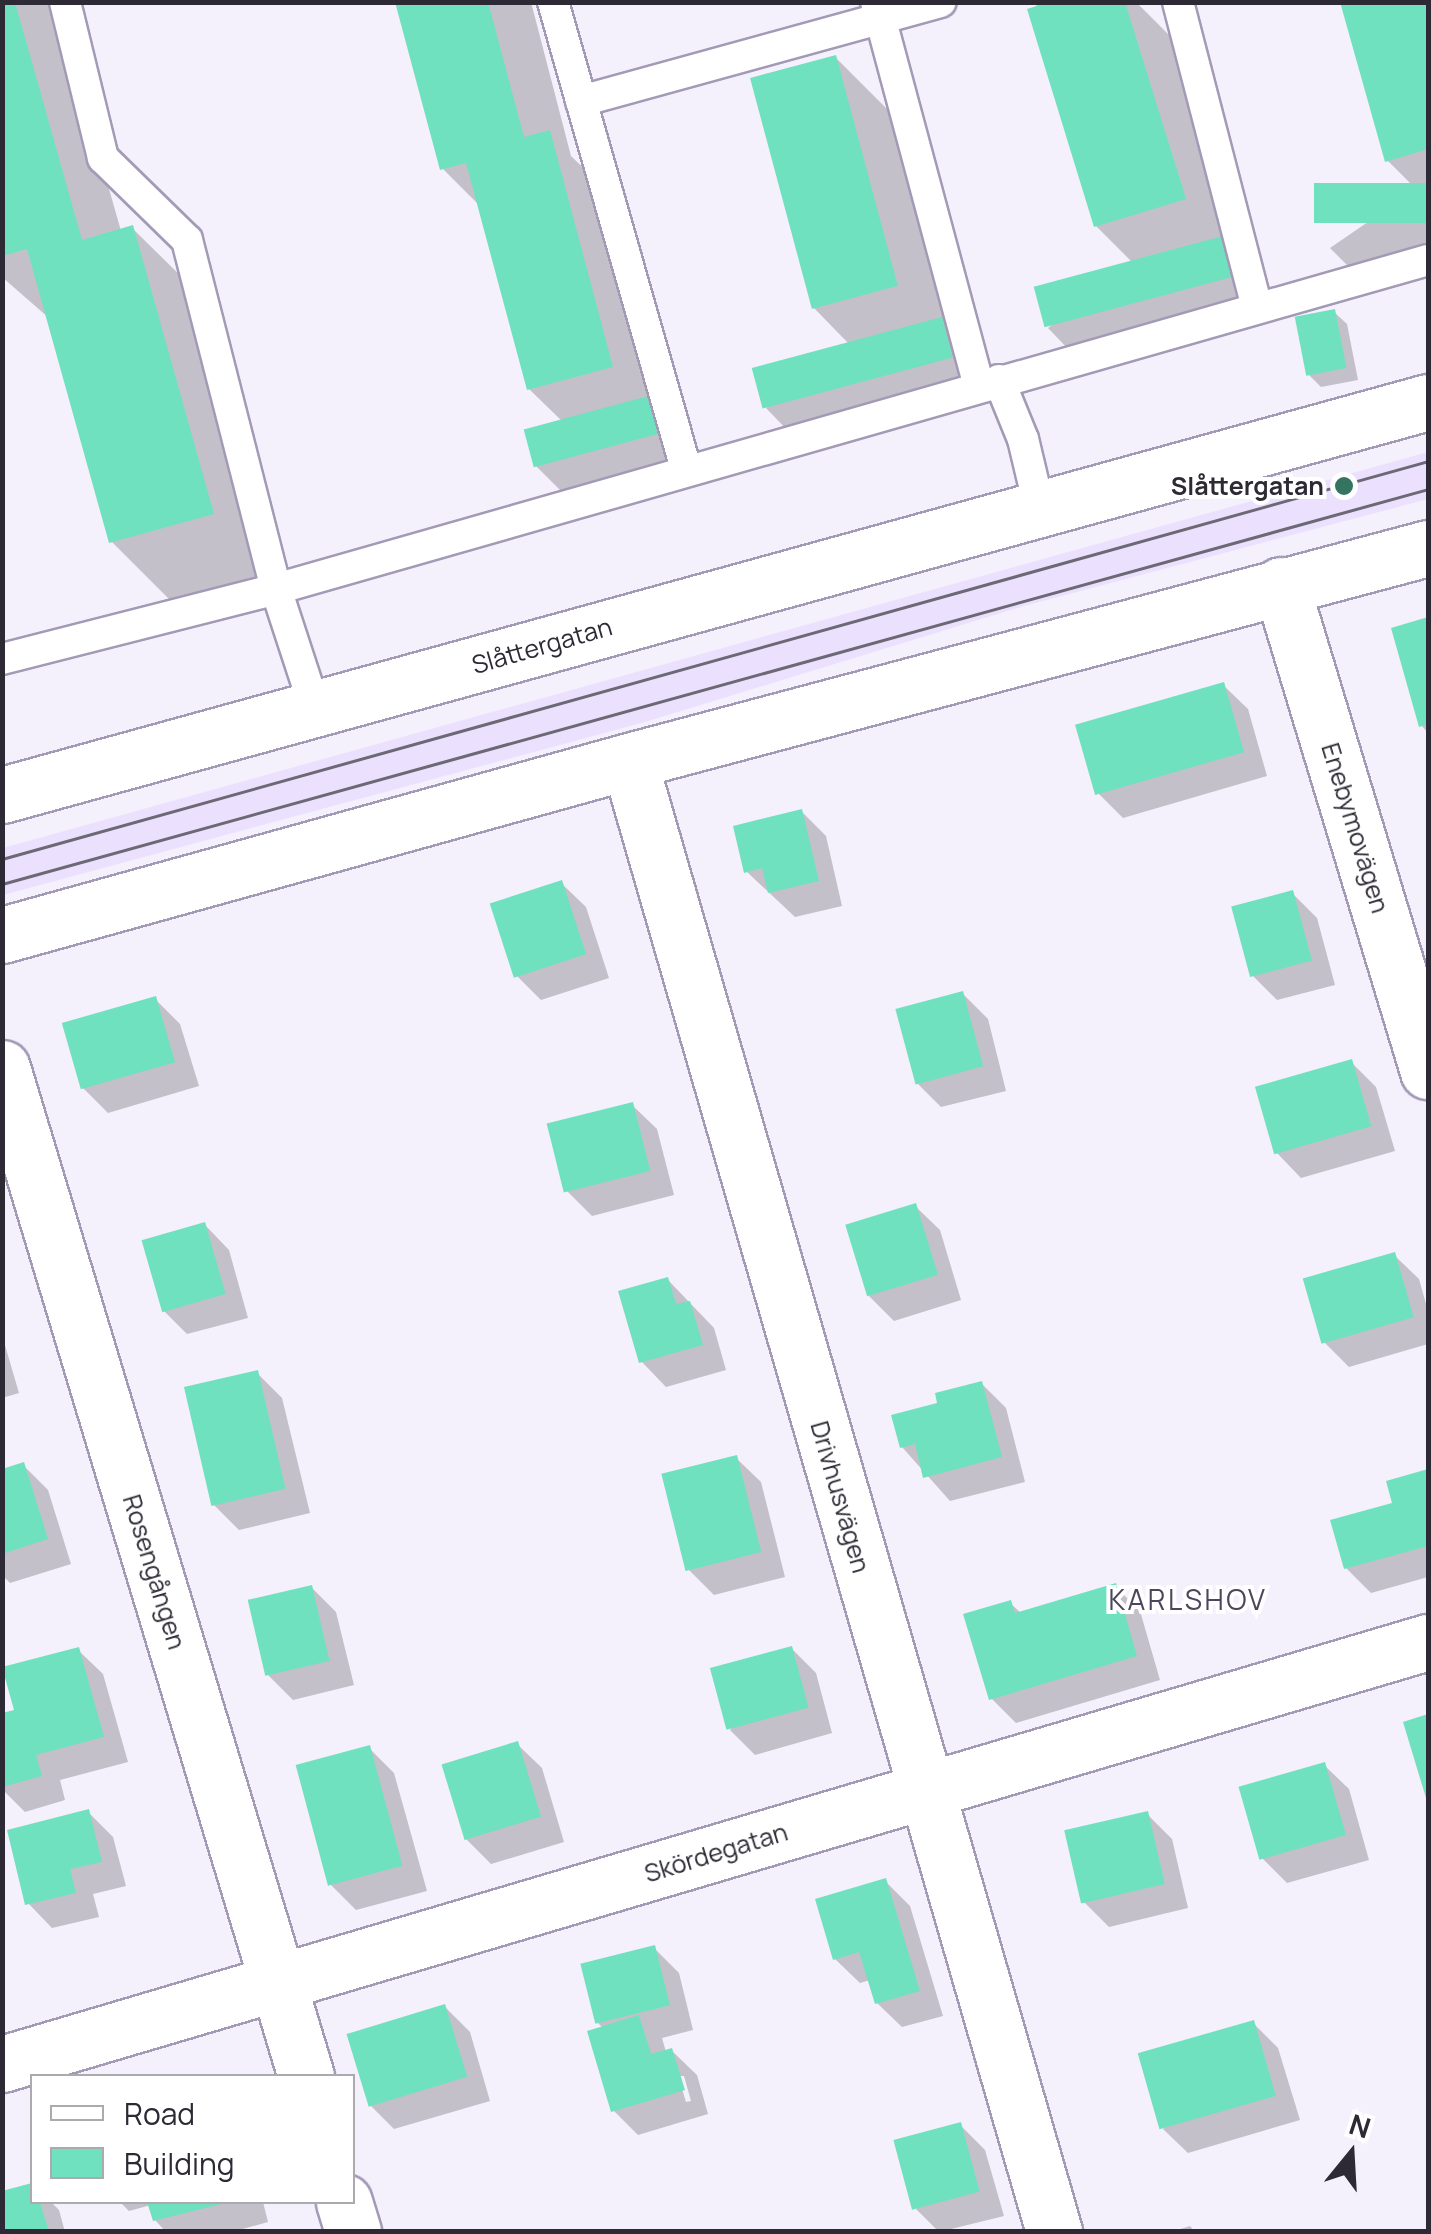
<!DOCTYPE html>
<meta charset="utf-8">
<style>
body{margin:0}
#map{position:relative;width:1431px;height:2234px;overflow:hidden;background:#f4f0fc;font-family:Manrope,sans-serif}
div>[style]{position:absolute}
.built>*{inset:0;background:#ebe1ff}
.shadow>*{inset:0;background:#0003}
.building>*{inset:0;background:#6fe1bf;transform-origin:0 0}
.roads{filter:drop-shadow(2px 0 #a39ab6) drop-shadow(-2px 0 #a39ab6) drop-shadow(0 2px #a39ab6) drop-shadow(0 -2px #a39ab6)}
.service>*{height:30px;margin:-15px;padding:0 15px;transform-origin:15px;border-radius:15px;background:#fff}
.minor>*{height:55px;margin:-27.5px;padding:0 27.5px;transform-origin:27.5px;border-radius:27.5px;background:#fff}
.tram>*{height:2.5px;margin:-1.25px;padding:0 1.25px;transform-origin:1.25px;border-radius:1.25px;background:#6c6874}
.dots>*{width:28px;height:28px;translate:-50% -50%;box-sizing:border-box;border:5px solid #fff;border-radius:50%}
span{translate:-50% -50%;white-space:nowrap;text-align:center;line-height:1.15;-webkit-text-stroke:8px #fff;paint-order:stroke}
.poi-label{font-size:25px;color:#2e2a35;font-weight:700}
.right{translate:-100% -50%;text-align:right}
.street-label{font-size:25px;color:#2e2a35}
.neighbourhood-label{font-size:28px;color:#4e455d;letter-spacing:2.5px}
.frame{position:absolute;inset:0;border:5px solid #2e2a35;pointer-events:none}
.legend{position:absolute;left:30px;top:2074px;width:325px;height:130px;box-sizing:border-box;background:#fff;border:2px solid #abaaae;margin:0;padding:12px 18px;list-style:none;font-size:30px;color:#2e2a35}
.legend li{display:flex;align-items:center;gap:20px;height:50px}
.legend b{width:50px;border:2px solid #abaaae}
.north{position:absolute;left:1301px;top:2104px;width:100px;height:100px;-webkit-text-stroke:8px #fff;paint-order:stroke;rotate:18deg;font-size:28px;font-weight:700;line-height:40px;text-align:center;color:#2e2a35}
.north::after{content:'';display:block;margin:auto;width:35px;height:45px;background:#2e2a35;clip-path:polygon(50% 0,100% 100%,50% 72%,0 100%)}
</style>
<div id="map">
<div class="built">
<i style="clip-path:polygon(1428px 452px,1428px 499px,1024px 606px,645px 722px,3px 895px,3px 848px)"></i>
</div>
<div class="shadow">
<i style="clip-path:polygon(2px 2px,48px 2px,59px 13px,121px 231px,132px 228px,192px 287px,272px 573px,171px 601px,112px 542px,49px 318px,2px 277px)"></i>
<i style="clip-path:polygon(398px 2px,531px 2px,571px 156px,609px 193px,690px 456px,561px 491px,536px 466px,563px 422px,529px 389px,481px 207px,443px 169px)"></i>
<i style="clip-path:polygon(1033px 2px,1136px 2px,1178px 44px,1258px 302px,1072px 353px,1048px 328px,1133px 263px,1096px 226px,1039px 8px)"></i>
<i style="clip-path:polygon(1343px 2px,1428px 2px,1428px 253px,1355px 273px,1330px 248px,1416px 189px,1387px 160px)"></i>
<i style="clip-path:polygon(836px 58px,895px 117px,977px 383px,790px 433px,766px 408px,850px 345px,814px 308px)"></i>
<i style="clip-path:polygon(1334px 312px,1347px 324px,1358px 380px,1321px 387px,1309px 375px)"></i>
<i style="clip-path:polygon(1428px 620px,1428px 733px,1421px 725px,1394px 630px)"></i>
<i style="clip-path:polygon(1223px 685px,1248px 709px,1267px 776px,1123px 818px,1098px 793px)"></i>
<i style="clip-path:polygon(801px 811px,826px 836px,842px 906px,795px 917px,746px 871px)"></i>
<i style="clip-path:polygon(561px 883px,586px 907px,609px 978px,541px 1000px,516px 975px)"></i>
<i style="clip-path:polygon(1292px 893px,1317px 918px,1335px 985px,1277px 1000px,1252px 975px)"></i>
<i style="clip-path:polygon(963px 994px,988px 1019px,1006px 1091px,941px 1107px,916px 1082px)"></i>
<i style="clip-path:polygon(155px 999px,180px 1024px,199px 1086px,108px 1113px,83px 1088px)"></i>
<i style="clip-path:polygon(1351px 1062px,1376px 1087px,1395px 1151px,1301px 1178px,1277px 1153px)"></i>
<i style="clip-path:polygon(632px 1105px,657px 1129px,674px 1195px,592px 1216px,567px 1191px)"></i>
<i style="clip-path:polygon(915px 1206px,940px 1230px,961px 1300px,894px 1321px,869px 1296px)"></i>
<i style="clip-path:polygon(205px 1225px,229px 1250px,248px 1318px,187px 1334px,162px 1309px)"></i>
<i style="clip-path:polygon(1394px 1255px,1419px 1279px,1428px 1311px,1428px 1344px,1349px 1367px,1324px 1342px)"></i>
<i style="clip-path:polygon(668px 1280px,714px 1328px,726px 1370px,666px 1387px,642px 1362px)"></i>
<i style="clip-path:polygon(2px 1335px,19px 1393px,2px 1398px)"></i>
<i style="clip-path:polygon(257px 1373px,282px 1398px,310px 1513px,239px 1530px,214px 1505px)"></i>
<i style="clip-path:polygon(982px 1384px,1006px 1408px,1025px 1482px,950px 1501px,902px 1447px,940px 1405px)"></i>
<i style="clip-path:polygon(736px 1458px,761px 1482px,785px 1577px,714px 1595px,689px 1570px)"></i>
<i style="clip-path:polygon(23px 1465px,48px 1490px,71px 1564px,10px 1583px,2px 1575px,2px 1472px)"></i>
<i style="clip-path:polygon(1428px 1472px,1428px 1577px,1371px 1593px,1346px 1568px,1395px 1505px,1389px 1482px)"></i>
<i style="clip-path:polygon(1115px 1586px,1140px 1611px,1160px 1680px,1016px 1723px,991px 1698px,1010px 1603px,1022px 1614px)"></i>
<i style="clip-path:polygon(311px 1587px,336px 1612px,354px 1685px,293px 1700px,268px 1675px)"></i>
<i style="clip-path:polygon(791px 1648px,816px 1673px,832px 1733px,755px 1755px,730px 1730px)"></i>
<i style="clip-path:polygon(78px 1650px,103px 1674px,128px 1762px,60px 1780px,65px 1800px,25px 1812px,2px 1789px,2px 1716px,17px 1712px)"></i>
<i style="clip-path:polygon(517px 1744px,542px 1768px,564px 1842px,491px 1864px,466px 1839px)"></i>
<i style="clip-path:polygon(369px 1748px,394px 1773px,427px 1891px,356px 1910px,331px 1885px)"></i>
<i style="clip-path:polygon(1324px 1765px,1349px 1789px,1369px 1860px,1287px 1883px,1262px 1858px)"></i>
<i style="clip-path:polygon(88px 1812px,113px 1837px,126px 1886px,93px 1894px,99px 1917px,52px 1928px,28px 1903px)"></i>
<i style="clip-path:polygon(1147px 1814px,1172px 1839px,1188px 1908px,1109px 1927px,1084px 1902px)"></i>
<i style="clip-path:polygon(885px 1881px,910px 1906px,943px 2016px,902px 2027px,877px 2003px,870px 1980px,860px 1983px,835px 1959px)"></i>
<i style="clip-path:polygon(evenodd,654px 1948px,679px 1973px,693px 2030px,662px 2038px,666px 2052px,672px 2051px,697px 2075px,708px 2114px,638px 2135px,613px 2110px,603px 2028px,598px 2023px,654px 1948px,678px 2076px,684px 2076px,691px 2101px,686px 2102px,678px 2076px)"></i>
<i style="clip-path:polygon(445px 2007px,470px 2032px,490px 2101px,394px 2129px,370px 2105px)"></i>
<i style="clip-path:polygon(1253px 2023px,1278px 2048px,1300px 2120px,1188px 2153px,1163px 2129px)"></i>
<i style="clip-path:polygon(960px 2125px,985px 2150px,1004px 2216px,939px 2232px,916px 2209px)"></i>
<i style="clip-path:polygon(32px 2185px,32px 2202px,51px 2202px,59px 2210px,65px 2232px,2px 2232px,2px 2193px)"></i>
<i style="clip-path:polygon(120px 2202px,263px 2202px,268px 2222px,232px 2232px,166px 2232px,155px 2220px,151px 2205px,129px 2211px)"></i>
<i style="clip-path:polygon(1190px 2226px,1195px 2232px,1171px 2232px)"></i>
</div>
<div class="building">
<i style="clip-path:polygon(2px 2px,15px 2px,82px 240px,133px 225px,214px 514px,109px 543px,27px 249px,2px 256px)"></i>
<i style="clip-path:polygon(395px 2px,488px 2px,524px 137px,550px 130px,613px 367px,527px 390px,466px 163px,440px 170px)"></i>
<i style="clip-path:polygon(1049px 2px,1125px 2px,1186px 199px,1094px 227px,1027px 9px)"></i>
<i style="clip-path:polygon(1340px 2px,1428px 2px,1428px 149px,1385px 162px)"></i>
<i style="left:836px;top:55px;width:239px;height:89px;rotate:75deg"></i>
<i style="left:1428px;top:183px;width:40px;height:114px;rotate:90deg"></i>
<i style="left:1223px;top:236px;width:42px;height:196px;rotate:75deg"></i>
<i style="left:1335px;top:309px;width:60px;height:41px;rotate:79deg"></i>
<i style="left:942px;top:317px;width:42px;height:197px;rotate:75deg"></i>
<i style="left:656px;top:394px;width:39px;height:137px;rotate:75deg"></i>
<i style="clip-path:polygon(1428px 617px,1428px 724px,1419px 727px,1391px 628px)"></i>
<i style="left:1224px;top:682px;width:73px;height:155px;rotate:74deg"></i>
<i style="clip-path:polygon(802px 809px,819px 881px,768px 893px,762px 868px,744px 873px,733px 826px)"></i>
<i style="left:562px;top:880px;width:78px;height:76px;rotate:72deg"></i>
<i style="left:1293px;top:890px;width:73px;height:64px;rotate:75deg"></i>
<i style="left:963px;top:991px;width:78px;height:70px;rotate:75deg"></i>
<i style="left:156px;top:996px;width:69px;height:98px;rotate:74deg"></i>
<i style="left:1352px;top:1059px;width:70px;height:101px;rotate:74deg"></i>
<i style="left:633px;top:1102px;width:71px;height:89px;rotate:76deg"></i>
<i style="left:916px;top:1203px;width:75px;height:74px;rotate:73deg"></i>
<i style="left:205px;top:1222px;width:75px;height:66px;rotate:74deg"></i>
<i style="left:1395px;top:1252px;width:68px;height:96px;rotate:74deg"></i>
<i style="clip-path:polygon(668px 1277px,676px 1304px,690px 1301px,703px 1345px,639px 1363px,618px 1291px)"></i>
<i style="left:258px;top:1370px;width:122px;height:76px;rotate:77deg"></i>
<i style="clip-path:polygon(982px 1381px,1002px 1457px,923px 1478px,915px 1444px,900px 1448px,891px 1415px,937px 1403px,935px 1393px)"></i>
<i style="left:737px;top:1455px;width:100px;height:78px;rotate:76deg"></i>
<i style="clip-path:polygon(24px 1462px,48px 1539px,2px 1554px,2px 1469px)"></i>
<i style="clip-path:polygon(1428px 1469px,1428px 1546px,1344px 1569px,1330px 1520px,1392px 1503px,1386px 1481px)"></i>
<i style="clip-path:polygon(1116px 1583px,1137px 1656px,989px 1700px,963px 1614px,1011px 1600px,1015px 1613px)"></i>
<i style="left:312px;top:1585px;width:78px;height:66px;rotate:77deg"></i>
<i style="left:792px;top:1646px;width:64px;height:85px;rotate:75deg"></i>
<i style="clip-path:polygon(79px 1647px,104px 1737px,36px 1755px,42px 1776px,2px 1787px,2px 1713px,14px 1710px,2px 1667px)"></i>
<i style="clip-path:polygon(1428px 1714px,1428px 1797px,1426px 1798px,1403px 1722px)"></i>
<i style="left:518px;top:1741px;width:79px;height:80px;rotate:73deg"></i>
<i style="left:370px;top:1745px;width:125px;height:77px;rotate:75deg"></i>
<i style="left:1325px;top:1762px;width:76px;height:90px;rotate:74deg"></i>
<i style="clip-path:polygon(89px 1809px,102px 1862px,70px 1869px,76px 1893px,25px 1905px,7px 1830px)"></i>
<i style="left:1148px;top:1811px;width:75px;height:86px;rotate:77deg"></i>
<i style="clip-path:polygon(886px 1878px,920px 1991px,875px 2004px,859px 1952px,833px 1960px,815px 1899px)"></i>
<i style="left:655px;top:1945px;width:62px;height:77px;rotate:76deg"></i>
<i style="left:445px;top:2004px;width:76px;height:103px;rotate:73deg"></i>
<i style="clip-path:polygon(639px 2015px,651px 2054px,672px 2048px,685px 2090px,611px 2112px,587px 2031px)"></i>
<i style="left:1254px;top:2020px;width:79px;height:121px;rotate:74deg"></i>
<i style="left:961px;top:2122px;width:72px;height:70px;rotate:75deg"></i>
<i style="clip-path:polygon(32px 2183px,32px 2202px,40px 2202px,49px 2232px,2px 2232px,2px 2191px)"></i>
<i style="clip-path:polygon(147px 2202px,225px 2202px,225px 2203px,153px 2221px)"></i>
</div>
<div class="roads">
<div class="service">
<i style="left:65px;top:2px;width:161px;rotate:76.3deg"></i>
<i style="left:103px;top:158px;width:117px;rotate:44.3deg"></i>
<i style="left:187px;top:240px;width:360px;rotate:75.7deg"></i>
<i style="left:276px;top:589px;width:125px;rotate:71.9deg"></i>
<i style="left:553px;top:2px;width:487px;rotate:74.1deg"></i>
<i style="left:876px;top:2px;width:398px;rotate:75deg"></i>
<i style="left:1178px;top:2px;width:316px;rotate:75.5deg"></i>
<i style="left:581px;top:101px;width:373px;rotate:-15.4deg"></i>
<i style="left:999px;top:380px;width:64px;rotate:67.9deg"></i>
<i style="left:1023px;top:439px;width:69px;rotate:76.6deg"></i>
<i style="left:2px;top:659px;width:283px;rotate:-14.3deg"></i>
<i style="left:276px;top:589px;width:1198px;rotate:-15.94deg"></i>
</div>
<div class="minor">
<i style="left:1281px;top:585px;width:508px;rotate:73.17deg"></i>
<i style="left:629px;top:761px;width:1531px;rotate:73.88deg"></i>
<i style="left:2px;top:795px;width:1479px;rotate:-15.41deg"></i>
<i style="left:2px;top:935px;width:651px;rotate:-15.51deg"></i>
<i style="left:629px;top:761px;width:827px;rotate:-14.93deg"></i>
<i style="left:2px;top:1068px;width:1053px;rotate:73.22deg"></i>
<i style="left:2px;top:2064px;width:1487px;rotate:-16.49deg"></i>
<i style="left:344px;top:2202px;width:31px;rotate:73deg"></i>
</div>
</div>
<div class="tram">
<i style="left:2px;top:859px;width:1480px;rotate:-15.59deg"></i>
<i style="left:2px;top:884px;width:1480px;rotate:-15.48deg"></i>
</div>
<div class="dots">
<i style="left:1344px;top:486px;background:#357461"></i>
</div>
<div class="poi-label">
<span class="right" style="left:1324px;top:486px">Slåttergatan</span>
</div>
<div class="street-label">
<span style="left:542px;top:646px;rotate:-16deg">Slåttergatan</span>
<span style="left:1355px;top:828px;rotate:73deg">Enebymovägen</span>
<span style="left:840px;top:1497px;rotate:74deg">Drivhusvägen</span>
<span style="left:154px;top:1572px;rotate:73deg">Rosengången</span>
<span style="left:716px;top:1853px;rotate:-17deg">Skördegatan</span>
</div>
<div class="neighbourhood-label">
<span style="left:1188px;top:1599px">KARLSHOV</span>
</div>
<div class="frame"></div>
<ul class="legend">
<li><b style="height:12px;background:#fff"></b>Road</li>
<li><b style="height:28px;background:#6fe1bf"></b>Building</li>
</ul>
<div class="north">N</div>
</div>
